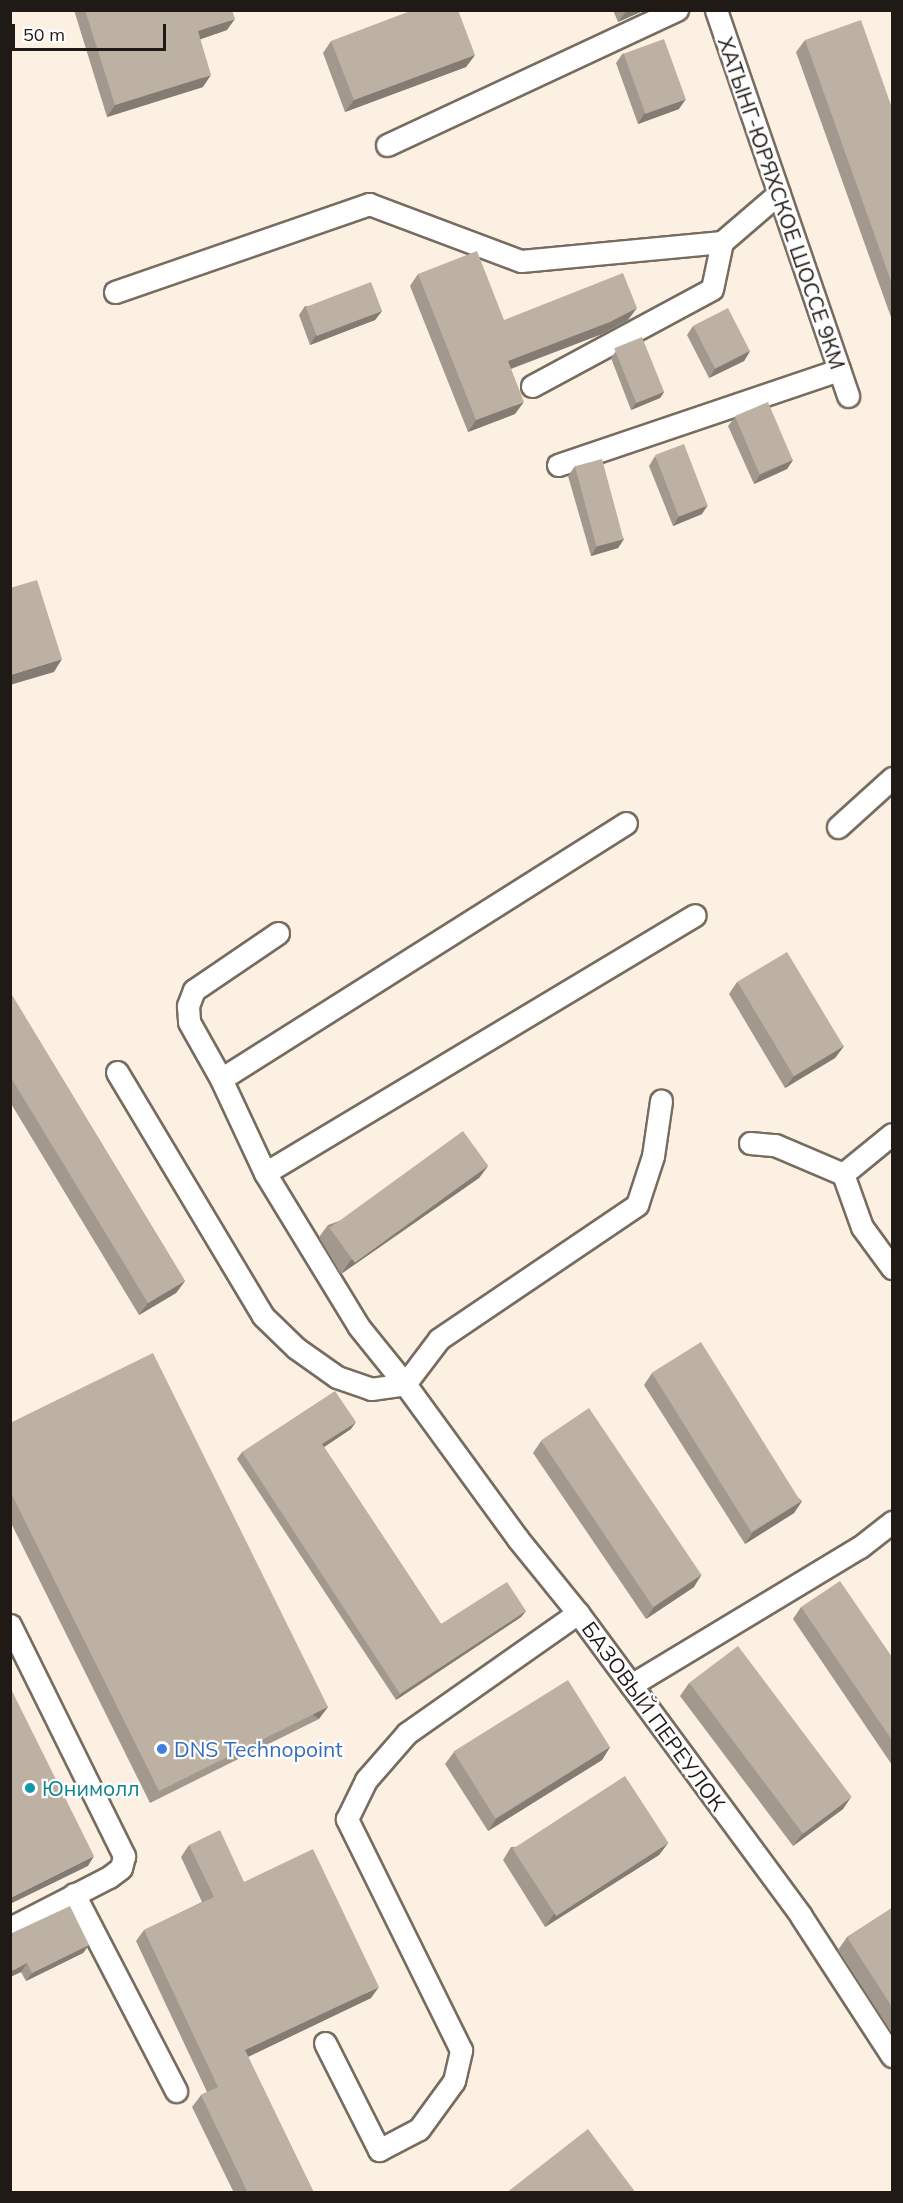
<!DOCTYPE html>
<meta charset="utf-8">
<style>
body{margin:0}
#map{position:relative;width:903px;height:2203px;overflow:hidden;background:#fcf0e2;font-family:Mulish,sans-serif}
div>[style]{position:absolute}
.roads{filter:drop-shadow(2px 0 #776c60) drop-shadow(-2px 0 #776c60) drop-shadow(0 2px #776c60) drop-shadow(0 -2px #776c60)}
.minor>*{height:21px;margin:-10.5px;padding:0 10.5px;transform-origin:10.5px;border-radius:10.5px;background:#fff}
.wall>*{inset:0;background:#a3988d}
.shaded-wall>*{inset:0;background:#847c73;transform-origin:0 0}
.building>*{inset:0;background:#bdb1a4;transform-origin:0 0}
.dots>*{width:16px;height:16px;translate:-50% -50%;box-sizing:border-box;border:3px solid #fff;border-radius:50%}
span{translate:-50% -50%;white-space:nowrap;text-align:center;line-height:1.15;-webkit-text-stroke:4.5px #fff;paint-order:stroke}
.street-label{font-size:21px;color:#1f1a15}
.shop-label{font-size:21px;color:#366cbe}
.left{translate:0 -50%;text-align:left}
.culture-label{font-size:21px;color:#0d838f}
.frame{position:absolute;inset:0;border:12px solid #1f1a15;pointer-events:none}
.scale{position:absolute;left:12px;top:24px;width:154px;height:27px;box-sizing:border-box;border:3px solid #1f1a15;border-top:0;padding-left:8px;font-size:18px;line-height:21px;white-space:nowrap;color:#1f1a15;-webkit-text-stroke:4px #fff;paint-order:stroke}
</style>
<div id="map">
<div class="roads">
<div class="minor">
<i style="left:716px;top:10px;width:408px;rotate:71.1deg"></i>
<i style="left:387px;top:145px;width:320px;rotate:-25deg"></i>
<i style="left:115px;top:292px;width:269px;rotate:-19.1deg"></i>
<i style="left:369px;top:204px;width:162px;rotate:20.6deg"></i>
<i style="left:521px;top:261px;width:202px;rotate:-5.4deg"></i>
<i style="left:722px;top:242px;width:75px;rotate:-40.7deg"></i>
<i style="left:532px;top:386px;width:204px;rotate:-28.3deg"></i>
<i style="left:712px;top:289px;width:48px;rotate:-78deg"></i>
<i style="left:558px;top:465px;width:297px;rotate:-18.7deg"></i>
<i style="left:838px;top:827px;width:73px;rotate:-42.2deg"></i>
<i style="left:278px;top:933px;width:102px;rotate:145.8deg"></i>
<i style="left:194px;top:990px;width:17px;rotate:111deg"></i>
<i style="left:188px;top:1006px;width:16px;rotate:86deg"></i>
<i style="left:189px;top:1022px;width:65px;rotate:60.7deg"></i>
<i style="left:221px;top:1079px;width:104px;rotate:64.9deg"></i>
<i style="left:265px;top:1173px;width:180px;rotate:58.6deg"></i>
<i style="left:359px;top:1327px;width:73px;rotate:51.1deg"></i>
<i style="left:405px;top:1384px;width:192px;rotate:53.9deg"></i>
<i style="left:518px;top:1539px;width:95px;rotate:51deg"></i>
<i style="left:578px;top:1613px;width:376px;rotate:53.6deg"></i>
<i style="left:801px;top:1916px;width:167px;rotate:57deg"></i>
<i style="left:117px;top:1072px;width:284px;rotate:59.1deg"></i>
<i style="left:263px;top:1316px;width:46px;rotate:44.1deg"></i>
<i style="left:296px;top:1348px;width:50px;rotate:35.3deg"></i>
<i style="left:337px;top:1377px;width:36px;rotate:19deg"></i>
<i style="left:371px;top:1389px;width:34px;rotate:-8deg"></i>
<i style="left:405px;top:1384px;width:56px;rotate:-52.9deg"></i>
<i style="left:439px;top:1339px;width:239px;rotate:-34.1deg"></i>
<i style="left:637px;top:1205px;width:52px;rotate:-71.9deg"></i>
<i style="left:653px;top:1156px;width:56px;rotate:-81.7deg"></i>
<i style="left:221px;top:1079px;width:479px;rotate:-32.3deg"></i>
<i style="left:750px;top:1143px;width:25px;rotate:5deg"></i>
<i style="left:775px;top:1145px;width:74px;rotate:23.1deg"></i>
<i style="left:843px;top:1174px;width:56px;rotate:70.3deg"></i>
<i style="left:862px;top:1227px;width:51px;rotate:53.8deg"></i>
<i style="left:265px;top:1173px;width:501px;rotate:-30.96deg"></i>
<i style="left:843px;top:1174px;width:63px;rotate:-39.2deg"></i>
<i style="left:10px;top:1625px;width:258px;rotate:63.7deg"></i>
<i style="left:124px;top:1856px;width:12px;rotate:104deg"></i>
<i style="left:121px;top:1868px;width:15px;rotate:143deg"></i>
<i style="left:109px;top:1877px;width:111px;rotate:152.7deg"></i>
<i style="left:631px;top:1685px;width:267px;rotate:-31.1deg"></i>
<i style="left:860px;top:1547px;width:41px;rotate:-38deg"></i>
<i style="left:74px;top:1894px;width:222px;rotate:62.6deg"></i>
<i style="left:325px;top:2043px;width:120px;rotate:63.2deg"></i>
<i style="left:379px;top:2150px;width:45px;rotate:-27.7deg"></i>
<i style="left:419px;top:2129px;width:59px;rotate:-53.9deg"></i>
<i style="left:454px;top:2081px;width:32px;rotate:-77deg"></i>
<i style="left:461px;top:2050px;width:258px;rotate:-116.3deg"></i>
<i style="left:347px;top:1819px;width:43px;rotate:-64deg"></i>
<i style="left:366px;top:1780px;width:62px;rotate:-48.9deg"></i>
<i style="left:407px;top:1733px;width:209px;rotate:-35.1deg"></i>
</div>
</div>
<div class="wall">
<i style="clip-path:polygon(74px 10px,232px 10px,227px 30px,200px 39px,203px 87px,107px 117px)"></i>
<i style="clip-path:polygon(613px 10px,645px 10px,618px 22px)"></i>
<i style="clip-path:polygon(805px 40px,892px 108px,892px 320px,796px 52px)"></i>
<i style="clip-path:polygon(331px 41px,475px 55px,466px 67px,345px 112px,323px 53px)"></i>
<i style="clip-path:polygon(623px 53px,679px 109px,638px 124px,616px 63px)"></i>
<i style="clip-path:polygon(418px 274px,504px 320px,628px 320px,602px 334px,511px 369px,515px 414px,468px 432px,410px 286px)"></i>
<i style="clip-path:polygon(305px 306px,382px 311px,375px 320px,310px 345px,299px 315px)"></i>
<i style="clip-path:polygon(693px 326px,750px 351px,744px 361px,709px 378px,687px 335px)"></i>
<i style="clip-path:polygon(616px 351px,664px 392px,660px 398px,631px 410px,611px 358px)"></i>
<i style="clip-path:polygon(735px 417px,793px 460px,787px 469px,754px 484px,728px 426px)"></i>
<i style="clip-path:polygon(655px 456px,702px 514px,673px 526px,649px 466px)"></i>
<i style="clip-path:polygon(575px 466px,624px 539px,618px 548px,591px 556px,568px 476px)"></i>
<i style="clip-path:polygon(737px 982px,844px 1046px,835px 1058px,785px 1088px,729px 994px)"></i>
<i style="clip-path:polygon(10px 992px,185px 1281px,176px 1293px,139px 1315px,10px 1102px)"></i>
<i style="clip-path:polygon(488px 1166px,479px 1178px,341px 1274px,319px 1237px,328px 1225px)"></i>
<i style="clip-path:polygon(652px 1373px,802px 1501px,794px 1513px,745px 1544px,644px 1385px)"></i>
<i style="clip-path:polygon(10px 1423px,319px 1719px,150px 1803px,10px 1521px)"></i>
<i style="clip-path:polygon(351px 1429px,324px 1447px,441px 1624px,526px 1611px,521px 1617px,396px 1700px,237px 1459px,242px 1452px)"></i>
<i style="clip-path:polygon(541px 1441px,694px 1587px,646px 1619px,533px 1453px)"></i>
<i style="clip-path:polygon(801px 1607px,892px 1657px,892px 1765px,793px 1619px)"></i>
<i style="clip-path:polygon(689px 1683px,851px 1797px,843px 1809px,793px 1846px,680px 1696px)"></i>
<i style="clip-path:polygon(610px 1747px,602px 1760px,488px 1831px,445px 1764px,454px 1752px)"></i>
<i style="clip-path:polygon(668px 1843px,659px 1855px,545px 1927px,503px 1860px,511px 1847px)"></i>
<i style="clip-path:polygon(189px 1845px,244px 1882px,371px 1998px,248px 2057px,314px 2193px,234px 2193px,192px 2107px,201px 2095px,207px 2092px,136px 1941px,144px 1930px,202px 1902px,181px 1857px)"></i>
<i style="clip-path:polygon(892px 1908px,892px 2033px,838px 1950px,847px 1937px)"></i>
<i style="clip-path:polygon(12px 1933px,89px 1945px,83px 1953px,26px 1981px,21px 1972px,10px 1977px,10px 1936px)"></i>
</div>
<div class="shaded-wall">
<i style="clip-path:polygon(630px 10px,645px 10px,618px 22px,625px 13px)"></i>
<i style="clip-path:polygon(235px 19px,227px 30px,190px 43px,198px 31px)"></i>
<i style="clip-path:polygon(475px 55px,466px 67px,345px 112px,354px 100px)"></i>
<i style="clip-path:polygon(211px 75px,203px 87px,107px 117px,115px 105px)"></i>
<i style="clip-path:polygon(686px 99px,679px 109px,638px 124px,644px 114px)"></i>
<i style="clip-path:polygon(637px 308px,628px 320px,602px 334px,499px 373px,508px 361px)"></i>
<i style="clip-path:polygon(382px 311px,375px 320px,310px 345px,316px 335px)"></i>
<i style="clip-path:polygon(750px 351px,744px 361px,709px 378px,715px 369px)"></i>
<i style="clip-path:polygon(664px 392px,660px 398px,631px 410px,636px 403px)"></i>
<i style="clip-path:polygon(524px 402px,515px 414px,468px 432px,476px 420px)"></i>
<i style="clip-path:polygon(793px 460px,787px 469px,754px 484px,760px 475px)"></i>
<i style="clip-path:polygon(708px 505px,702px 514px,673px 526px,679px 516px)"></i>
<i style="clip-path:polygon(624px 539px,618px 548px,591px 556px,597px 546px)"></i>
<i style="clip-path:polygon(62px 659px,54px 672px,10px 685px,10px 675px)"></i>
<i style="clip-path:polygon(844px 1046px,835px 1058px,785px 1088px,794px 1076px)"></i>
<i style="clip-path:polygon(488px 1166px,479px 1178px,341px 1274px,350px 1261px)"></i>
<i style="clip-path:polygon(185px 1281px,176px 1293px,139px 1315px,148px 1303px)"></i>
<i style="clip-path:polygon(356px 1422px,351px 1429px,318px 1451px,322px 1444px)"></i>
<i style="clip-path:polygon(802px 1501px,794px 1513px,745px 1544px,753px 1532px)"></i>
<i style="clip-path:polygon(702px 1574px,694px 1587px,646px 1619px,654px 1607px)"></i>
<i style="clip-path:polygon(526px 1611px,521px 1617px,396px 1700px,400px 1694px)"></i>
<i style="left:328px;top:1707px;width:15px;height:189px;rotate:127deg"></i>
<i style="clip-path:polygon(610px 1747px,602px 1760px,488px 1831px,496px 1819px)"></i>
<i style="clip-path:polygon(851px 1797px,843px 1809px,793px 1846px,802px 1834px)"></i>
<i style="clip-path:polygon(668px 1843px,659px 1855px,545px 1927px,554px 1914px)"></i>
<i style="clip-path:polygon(94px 1856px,88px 1866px,10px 1904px,10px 1898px)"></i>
<i style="clip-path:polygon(89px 1945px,83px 1953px,26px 1981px,32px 1973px)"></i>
<i style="clip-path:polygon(27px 1963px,21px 1972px,10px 1977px,10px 1972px)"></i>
<i style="clip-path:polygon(379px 1987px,371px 1998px,237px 2062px,245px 2050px)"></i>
</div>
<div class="building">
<i style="clip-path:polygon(85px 10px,232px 10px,235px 19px,198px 31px,211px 75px,115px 105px)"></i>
<i style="clip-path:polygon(413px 10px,458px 10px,475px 55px,354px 100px,331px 41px)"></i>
<i style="clip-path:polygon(861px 20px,892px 108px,892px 284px,805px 40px)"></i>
<i style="left:664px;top:39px;width:64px;height:43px;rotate:70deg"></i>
<i style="clip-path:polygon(477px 251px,504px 320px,623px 273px,637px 308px,610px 322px,508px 361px,524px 402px,476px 420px,418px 274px)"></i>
<i style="left:371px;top:282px;width:31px;height:70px;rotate:69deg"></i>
<i style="left:728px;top:308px;width:48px;height:39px;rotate:63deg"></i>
<i style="left:642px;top:337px;width:59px;height:30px;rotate:68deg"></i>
<i style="left:768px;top:402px;width:63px;height:36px;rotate:67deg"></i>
<i style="left:684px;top:444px;width:66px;height:31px;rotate:69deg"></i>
<i style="left:602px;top:459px;width:83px;height:28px;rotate:75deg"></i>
<i style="clip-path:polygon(37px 580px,62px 659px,10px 675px,10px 588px)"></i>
<i style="left:787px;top:952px;width:110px;height:58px;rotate:59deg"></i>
<i style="clip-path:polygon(10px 992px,185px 1281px,148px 1303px,10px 1076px)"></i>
<i style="left:463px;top:1131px;width:43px;height:165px;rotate:54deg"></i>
<i style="left:701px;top:1342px;width:188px;height:58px;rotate:58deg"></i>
<i style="clip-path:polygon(153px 1353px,328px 1707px,159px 1791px,10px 1491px,10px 1423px)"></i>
<i style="clip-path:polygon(335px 1391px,356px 1422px,322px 1444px,441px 1624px,507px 1582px,526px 1611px,400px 1694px,242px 1452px)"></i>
<i style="left:589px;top:1408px;width:201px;height:58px;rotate:56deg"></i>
<i style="clip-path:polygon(840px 1581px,892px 1657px,892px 1740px,801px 1607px)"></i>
<i style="left:738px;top:1646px;width:189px;height:61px;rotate:53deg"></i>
<i style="left:568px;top:1680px;width:79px;height:135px;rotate:58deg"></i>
<i style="clip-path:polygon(10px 1687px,94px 1856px,10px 1898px)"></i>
<i style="left:625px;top:1776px;width:80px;height:134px;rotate:57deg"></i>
<i style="clip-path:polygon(220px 1830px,244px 1882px,313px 1849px,379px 1987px,245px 2050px,314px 2193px,248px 2193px,201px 2095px,218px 2087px,144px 1930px,214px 1897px,189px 1845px)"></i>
<i style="clip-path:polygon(70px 1906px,89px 1945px,32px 1973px,27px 1963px,10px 1972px,10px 1937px,13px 1936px,12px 1933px)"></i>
<i style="clip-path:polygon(892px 1908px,892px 2007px,847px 1937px)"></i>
<i style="clip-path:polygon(588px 2129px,636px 2193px,506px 2193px)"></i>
</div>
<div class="dots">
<i style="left:162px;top:1749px;background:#3f7fe0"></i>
<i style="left:30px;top:1788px;background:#0f9aa8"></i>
</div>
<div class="street-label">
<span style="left:782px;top:203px;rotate:71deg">ХАТЫНГ-ЮРЯХСКОЕ ШОССЕ 9КМ</span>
<span style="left:654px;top:1716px;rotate:54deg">БАЗОВЫЙ ПЕРЕУЛОК</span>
</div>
<div class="shop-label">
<span class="left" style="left:174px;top:1749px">DNS Technopoint</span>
</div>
<div class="culture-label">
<span class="left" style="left:42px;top:1788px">Юнимолл</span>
</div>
<div class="frame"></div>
<div class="scale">50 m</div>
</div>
